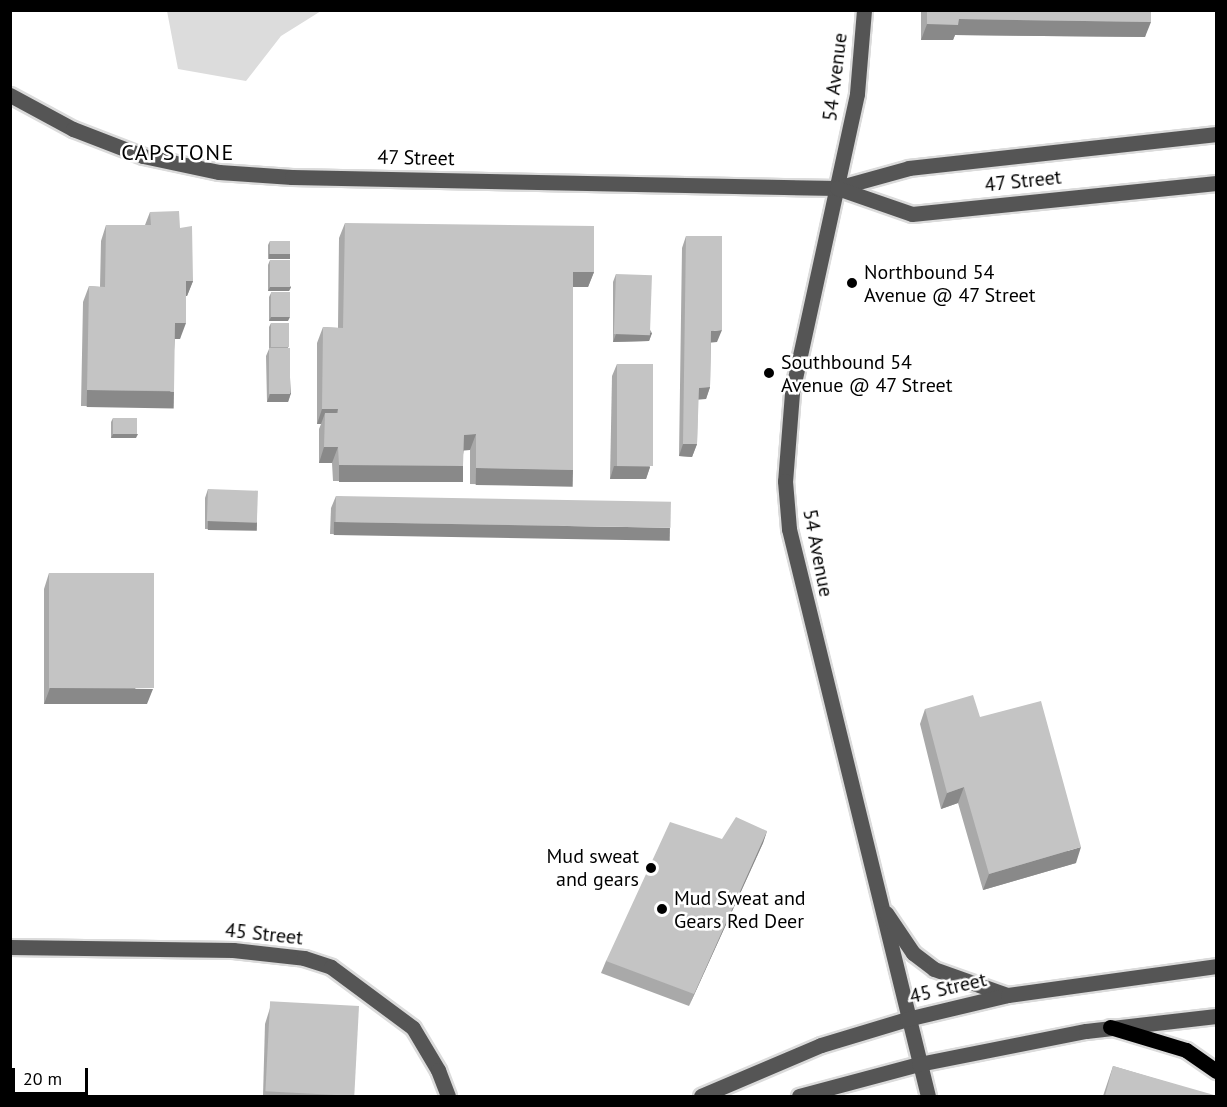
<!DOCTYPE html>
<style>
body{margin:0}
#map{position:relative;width:1227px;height:1107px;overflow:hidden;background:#fff;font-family:"PT Sans",sans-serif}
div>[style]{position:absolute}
.green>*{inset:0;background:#dcdcdc}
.roads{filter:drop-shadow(2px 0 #dbdbdb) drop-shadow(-2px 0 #dbdbdb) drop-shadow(0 2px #dbdbdb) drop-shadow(0 -2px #dbdbdb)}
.minor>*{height:15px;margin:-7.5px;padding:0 7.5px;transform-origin:7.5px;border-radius:7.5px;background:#555}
.major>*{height:15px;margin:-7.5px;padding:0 7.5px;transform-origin:7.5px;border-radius:7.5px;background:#000}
.wall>*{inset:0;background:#a9a9a9}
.shaded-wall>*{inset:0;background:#898989;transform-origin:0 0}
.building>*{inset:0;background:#c4c4c4;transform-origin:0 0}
.dots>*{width:16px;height:16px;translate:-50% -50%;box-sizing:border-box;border:3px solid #fff;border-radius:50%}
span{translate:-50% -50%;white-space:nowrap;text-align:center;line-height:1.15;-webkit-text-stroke:5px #fff;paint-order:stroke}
.street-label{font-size:20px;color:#000}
.poi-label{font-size:20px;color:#000}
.left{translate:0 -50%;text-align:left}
.right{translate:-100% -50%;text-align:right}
.quarter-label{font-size:22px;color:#000;letter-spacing:1.5px}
.frame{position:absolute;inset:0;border:12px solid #000;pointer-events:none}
.scale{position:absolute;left:12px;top:1068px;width:76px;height:27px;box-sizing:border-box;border:3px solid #000;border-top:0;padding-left:8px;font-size:18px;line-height:21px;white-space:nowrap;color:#000;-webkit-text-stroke:4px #fff;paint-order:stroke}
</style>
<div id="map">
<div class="green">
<i style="clip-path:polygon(167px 11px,167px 10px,321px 11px,281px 36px,246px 81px,178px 69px)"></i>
</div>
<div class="roads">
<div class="minor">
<i style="left:864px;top:10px;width:84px;rotate:94.8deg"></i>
<i style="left:857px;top:94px;width:306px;rotate:102.3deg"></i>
<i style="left:792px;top:393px;width:88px;rotate:94.5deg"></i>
<i style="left:785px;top:481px;width:48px;rotate:85.2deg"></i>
<i style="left:789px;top:529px;width:584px;rotate:76.23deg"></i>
<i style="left:10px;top:95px;width:72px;rotate:28.4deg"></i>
<i style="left:73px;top:129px;width:75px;rotate:21.1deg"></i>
<i style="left:143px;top:156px;width:78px;rotate:11.9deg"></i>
<i style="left:219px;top:172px;width:73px;rotate:3.9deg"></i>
<i style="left:292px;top:177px;width:545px;rotate:1.16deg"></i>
<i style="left:837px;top:188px;width:75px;rotate:-15.5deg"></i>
<i style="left:909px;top:168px;width:309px;rotate:-6.3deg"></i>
<i style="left:837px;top:188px;width:79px;rotate:19.1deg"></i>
<i style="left:912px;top:214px;width:306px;rotate:-5.8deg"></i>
<i style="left:886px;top:913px;width:48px;rotate:56deg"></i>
<i style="left:913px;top:953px;width:26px;rotate:37deg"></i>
<i style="left:934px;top:969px;width:77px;rotate:19.6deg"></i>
<i style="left:10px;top:947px;width:223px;rotate:0.8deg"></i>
<i style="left:233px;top:950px;width:71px;rotate:6.4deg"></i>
<i style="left:304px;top:958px;width:28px;rotate:18deg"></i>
<i style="left:331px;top:967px;width:102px;rotate:36.6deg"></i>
<i style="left:413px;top:1028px;width:49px;rotate:59.2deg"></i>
<i style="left:438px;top:1070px;width:28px;rotate:69deg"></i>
<i style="left:701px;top:1096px;width:130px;rotate:-23deg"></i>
<i style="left:821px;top:1045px;width:90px;rotate:-16.8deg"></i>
<i style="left:907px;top:1019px;width:104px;rotate:-13.4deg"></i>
<i style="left:1008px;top:995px;width:210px;rotate:-7.9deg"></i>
<i style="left:799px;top:1096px;width:124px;rotate:-14.9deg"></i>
<i style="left:919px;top:1064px;width:170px;rotate:-11.2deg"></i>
<i style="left:1086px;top:1031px;width:131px;rotate:-6.6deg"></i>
</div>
<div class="major">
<i style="left:1110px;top:1027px;width:79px;rotate:16.8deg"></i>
<i style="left:1186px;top:1050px;width:37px;rotate:35deg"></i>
</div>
</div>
<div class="wall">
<i style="clip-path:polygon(921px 10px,1151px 10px,1145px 37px,955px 35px,953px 40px,921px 40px)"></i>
<i style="clip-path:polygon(150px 212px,180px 228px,193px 281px,187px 296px,186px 296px,180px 339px,175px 339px,169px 407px,81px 406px,83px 302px,89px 286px,100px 287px,101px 241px,106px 225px,145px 225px)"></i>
<i style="clip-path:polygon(345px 223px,594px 272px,588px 287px,573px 287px,573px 470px,567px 486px,470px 484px,470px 450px,464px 450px,457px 482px,333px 481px,332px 463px,319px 463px,319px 429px,321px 424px,317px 424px,317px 343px,323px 327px,338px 328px,339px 238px)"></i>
<i style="clip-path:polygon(686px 236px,717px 342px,711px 342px,710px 387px,706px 399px,698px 399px,697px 444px,692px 457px,679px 456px,682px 248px)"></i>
<i style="clip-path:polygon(270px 241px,290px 254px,288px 259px,268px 259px,268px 245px)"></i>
<i style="clip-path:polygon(270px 260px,291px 287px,289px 291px,268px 291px,268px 265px)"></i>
<i style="clip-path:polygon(616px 274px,652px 333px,649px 341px,613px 342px,613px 282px)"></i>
<i style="clip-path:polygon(271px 293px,288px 321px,269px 321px,269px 297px)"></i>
<i style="clip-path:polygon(271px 323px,288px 346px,291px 393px,288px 402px,267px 402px,266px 356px,269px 349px,269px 327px)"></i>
<i style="clip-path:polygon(617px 364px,650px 467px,646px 479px,610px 479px,612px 376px)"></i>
<i style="clip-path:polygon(113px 418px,136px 438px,111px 438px,111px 422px)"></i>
<i style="clip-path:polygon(208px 489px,257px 522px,254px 530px,205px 529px,205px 498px)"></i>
<i style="clip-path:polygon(336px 496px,666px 539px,330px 534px,331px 508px)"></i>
<i style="clip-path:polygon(49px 573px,147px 704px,44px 704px,44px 589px)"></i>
<i style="clip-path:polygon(925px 709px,980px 717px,1076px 863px,983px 890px,958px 803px,941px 809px,920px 724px)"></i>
<i style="clip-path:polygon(767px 831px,763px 843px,689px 1006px,601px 973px,606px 961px,722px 839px)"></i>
<i style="clip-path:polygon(270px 1008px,355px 1096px,263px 1096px,265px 1024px)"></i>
<i style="clip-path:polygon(1113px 1066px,1213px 1096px,1103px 1096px)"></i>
</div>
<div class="shaded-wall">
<i style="clip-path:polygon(959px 19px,1151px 22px,1145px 37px,955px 35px,953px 40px,921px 40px,927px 24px)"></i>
<i style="left:269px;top:254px;width:21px;height:5px"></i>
<i style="clip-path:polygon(573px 272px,594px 272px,588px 287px,567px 287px)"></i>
<i style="clip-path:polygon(186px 281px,193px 281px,187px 296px,180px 296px)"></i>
<i style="clip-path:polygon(270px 287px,291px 287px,289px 291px,268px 291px)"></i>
<i style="clip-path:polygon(271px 317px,290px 317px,288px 321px,269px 321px)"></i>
<i style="clip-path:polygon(175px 323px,186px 323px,180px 339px,169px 339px)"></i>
<i style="clip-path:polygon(722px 330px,717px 342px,707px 343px,711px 331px)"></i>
<i style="clip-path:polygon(652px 333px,649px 341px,613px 342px,616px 334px)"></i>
<i style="clip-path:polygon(710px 387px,706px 399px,694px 400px,699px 388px)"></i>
<i style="left:87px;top:390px;width:87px;height:17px;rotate:1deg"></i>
<i style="clip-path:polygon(291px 393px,288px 402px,267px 402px,270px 394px)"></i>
<i style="clip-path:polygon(322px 409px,338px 409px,333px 424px,325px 413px,321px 424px,317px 424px)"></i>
<i style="clip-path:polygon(113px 434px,138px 434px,136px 438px,111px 438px)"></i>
<i style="clip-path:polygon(476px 434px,470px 450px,459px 451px,464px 435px)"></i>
<i style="clip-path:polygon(683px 444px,697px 444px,692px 457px,679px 456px)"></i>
<i style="clip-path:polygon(324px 447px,338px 447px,332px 463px,319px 463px)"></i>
<i style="left:339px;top:465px;width:124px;height:17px"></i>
<i style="clip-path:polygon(614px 466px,650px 467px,646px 479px,610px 479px)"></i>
<i style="left:476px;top:468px;width:97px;height:17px;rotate:1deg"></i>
<i style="left:208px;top:521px;width:49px;height:9px;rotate:1deg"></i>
<i style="left:334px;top:522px;width:336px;height:13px;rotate:1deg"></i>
<i style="clip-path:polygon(50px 688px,153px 689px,147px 704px,44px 704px)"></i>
<i style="clip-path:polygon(964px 787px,958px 803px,941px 809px,947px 793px)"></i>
<i style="clip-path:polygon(767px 831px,763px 843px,689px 1006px,694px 994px)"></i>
<i style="clip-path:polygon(1081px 847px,1076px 863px,983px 890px,989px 874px)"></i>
</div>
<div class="building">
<i style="clip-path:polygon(927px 10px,1151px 10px,1151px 22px,959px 19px,958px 25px,927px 24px)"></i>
<i style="clip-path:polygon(179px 211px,180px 228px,192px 226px,193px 281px,186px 281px,186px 323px,175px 323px,174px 391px,87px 390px,89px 286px,105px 287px,106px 225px,151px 225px,150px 212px)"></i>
<i style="clip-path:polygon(345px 223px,594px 226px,594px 272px,573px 272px,573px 470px,476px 468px,476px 434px,464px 435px,463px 466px,339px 465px,338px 447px,324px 447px,325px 413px,338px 413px,338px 409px,322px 409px,323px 327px,343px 328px)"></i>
<i style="clip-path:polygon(686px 236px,722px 236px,722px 330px,711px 331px,710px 387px,699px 388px,697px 444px,683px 444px)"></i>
<i style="left:270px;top:241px;width:20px;height:13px"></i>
<i style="left:270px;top:260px;width:20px;height:27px"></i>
<i style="left:616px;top:274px;width:36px;height:60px;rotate:2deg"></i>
<i style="left:290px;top:292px;width:25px;height:19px;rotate:90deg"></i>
<i style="left:271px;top:323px;width:18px;height:24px"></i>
<i style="left:269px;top:348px;width:21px;height:46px"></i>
<i style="left:617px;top:364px;width:36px;height:102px"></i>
<i style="left:113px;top:418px;width:24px;height:16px"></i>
<i style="left:208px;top:489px;width:50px;height:32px;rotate:2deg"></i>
<i style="left:336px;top:496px;width:335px;height:26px;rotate:1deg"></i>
<i style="left:49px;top:573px;width:105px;height:115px"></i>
<i style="clip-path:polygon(973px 695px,980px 717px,1041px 701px,1081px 847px,989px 874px,964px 787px,947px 793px,925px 709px)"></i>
<i style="clip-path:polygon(736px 817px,767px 831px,694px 994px,606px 961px,670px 822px,722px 839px)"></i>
<i style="left:359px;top:1006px;width:90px;height:89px;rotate:93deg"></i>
<i style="clip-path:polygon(1113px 1066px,1214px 1095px,1213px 1096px,1105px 1096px)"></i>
</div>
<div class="dots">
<i style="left:852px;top:283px;background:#000"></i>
<i style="left:769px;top:373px;background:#000"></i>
<i style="left:651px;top:868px;background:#000"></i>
<i style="left:662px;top:909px;background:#000"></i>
</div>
<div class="street-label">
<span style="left:835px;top:77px;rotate:-83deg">54 Avenue</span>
<span style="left:416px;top:158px;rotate:1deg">47 Street</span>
<span style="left:1023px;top:181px;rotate:-6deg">47 Street</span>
<span style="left:818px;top:553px;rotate:79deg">54 Avenue</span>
<span style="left:264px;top:934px;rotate:6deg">45 Street</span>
<span style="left:948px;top:988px;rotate:-13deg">45 Street</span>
</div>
<div class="poi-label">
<span class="left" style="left:864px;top:284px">Northbound 54<br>Avenue @ 47 Street</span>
<span class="left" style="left:781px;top:374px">Southbound 54<br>Avenue @ 47 Street</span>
<span class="right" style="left:639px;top:868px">Mud sweat<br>and gears</span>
<span class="left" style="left:674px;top:910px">Mud Sweat and<br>Gears Red Deer</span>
</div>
<div class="quarter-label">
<span style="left:178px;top:153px">CAPSTONE</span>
</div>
<div class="frame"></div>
<div class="scale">20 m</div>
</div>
